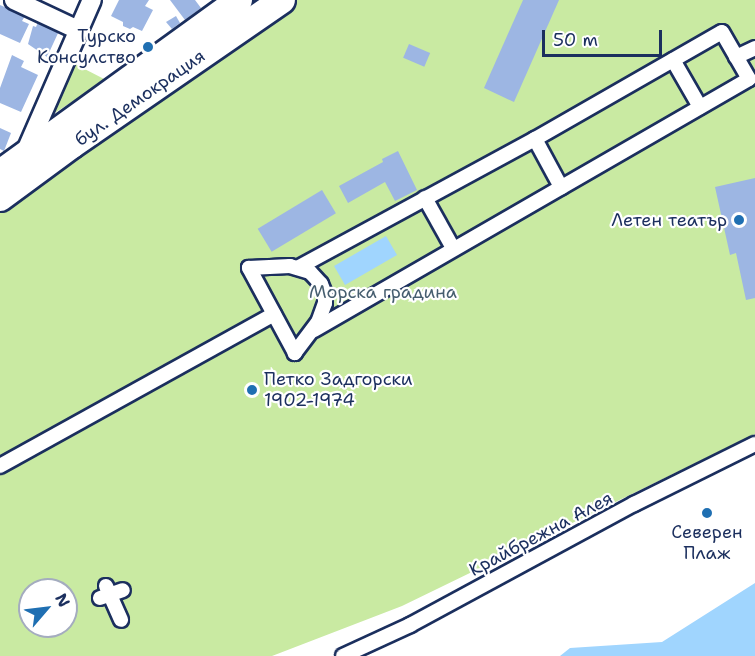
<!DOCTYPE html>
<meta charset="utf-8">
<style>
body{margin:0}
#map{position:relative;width:755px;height:656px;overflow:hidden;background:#fff;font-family:"Shantell Sans",sans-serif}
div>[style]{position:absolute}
.green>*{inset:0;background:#c9eaa2}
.water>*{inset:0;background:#a0d5fe;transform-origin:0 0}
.building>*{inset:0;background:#9db6e3;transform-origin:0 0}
.roads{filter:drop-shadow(2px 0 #1b2f5e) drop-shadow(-2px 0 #1b2f5e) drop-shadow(0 2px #1b2f5e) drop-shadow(0 -2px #1b2f5e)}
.pedestrian>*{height:14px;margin:-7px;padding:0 7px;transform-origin:7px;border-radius:7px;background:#fff}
.minor>*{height:18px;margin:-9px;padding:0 9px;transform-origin:9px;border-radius:9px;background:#fff}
.secondary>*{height:26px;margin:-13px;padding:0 13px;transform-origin:13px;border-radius:13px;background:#fff}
.dots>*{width:16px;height:16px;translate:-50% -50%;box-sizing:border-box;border:3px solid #fff;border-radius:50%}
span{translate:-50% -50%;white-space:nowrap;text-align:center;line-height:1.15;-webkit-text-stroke:4.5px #fff;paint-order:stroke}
.poi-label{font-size:18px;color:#1b2f5e}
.right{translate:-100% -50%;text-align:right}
.left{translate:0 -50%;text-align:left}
.street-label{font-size:18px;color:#1b2f5e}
.park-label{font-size:18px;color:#465e6f}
.north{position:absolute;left:18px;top:578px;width:60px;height:60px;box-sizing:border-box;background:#fff;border:2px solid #a4acbf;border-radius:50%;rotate:62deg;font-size:16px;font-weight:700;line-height:24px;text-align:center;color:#1b2f5e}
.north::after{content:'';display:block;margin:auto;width:21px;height:27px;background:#1f6fb2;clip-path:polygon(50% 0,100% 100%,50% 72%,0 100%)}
.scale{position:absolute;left:542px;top:30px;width:120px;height:27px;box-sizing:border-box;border:3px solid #1b2f5e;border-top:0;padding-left:8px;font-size:18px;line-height:21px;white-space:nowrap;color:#1b2f5e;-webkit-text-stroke:4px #fff;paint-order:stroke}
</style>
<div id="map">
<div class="green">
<i style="clip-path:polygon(evenodd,293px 0,755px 0,755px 434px,402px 606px,272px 656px,0 656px,0 206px,293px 0,30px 590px,66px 590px,66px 626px,30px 626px,30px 590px)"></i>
<i style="clip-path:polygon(73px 63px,106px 80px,53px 114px)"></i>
</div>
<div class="water">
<i style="left:386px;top:236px;width:22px;height:60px;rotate:60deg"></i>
<i style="clip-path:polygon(755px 583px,755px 656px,560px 656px,570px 648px,662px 642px)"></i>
</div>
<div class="building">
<i style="clip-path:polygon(119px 0,149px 0,145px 6px,153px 10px,142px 31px,133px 27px,130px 29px,123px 26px,123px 22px,111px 16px)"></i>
<i style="clip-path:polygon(170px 0,195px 0,201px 8px,185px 20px)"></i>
<i style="clip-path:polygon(523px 0,559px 0,514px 102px,484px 88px)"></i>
<i style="clip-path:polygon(0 5px,25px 16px,22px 21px,29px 24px,20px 43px,0 34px)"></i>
<i style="clip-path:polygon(176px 16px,180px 23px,172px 29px,166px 22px)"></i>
<i style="clip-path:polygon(38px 22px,59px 31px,47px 57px,28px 44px,33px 26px,36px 27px)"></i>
<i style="left:409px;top:44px;width:23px;height:15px;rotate:23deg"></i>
<i style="clip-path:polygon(12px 55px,24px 61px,21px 67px,38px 75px,21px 112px,0 103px,0 88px)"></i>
<i style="clip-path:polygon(0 128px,11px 133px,4px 151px,0 149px)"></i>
<i style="clip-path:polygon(398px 151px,417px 190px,395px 201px,385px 182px,348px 203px,339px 186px,383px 162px,382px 159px)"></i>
<i style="clip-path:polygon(755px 178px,755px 298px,746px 300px,736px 253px,730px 255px,715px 187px)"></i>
<i style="left:322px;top:190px;width:27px;height:75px;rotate:59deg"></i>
</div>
<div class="roads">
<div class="pedestrian">
<i style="left:736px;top:57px;width:21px;rotate:-25deg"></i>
<i style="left:673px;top:60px;width:54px;rotate:60.1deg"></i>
<i style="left:535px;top:139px;width:55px;rotate:61.6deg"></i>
<i style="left:425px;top:198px;width:57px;rotate:60.8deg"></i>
<i style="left:290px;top:266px;width:21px;rotate:17deg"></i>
<i style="left:310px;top:272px;width:16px;rotate:47deg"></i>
<i style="left:321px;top:284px;width:11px;rotate:68deg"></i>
<i style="left:325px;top:294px;width:9px;rotate:90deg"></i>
<i style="left:325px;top:303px;width:20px;rotate:110deg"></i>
<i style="left:318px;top:322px;width:39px;rotate:127deg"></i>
<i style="left:295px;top:353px;width:97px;rotate:-118.4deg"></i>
<i style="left:249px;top:268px;width:41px;rotate:-2.8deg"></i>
<i style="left:299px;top:267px;width:268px;rotate:-28.5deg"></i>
<i style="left:535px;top:139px;width:215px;rotate:-29.8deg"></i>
<i style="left:722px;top:32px;width:54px;rotate:60.1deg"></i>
<i style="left:749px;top:79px;width:502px;rotate:150.01deg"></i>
<i style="left:0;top:466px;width:313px;rotate:-29deg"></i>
<i style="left:106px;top:586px;width:37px;rotate:66deg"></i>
<i style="left:100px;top:598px;width:24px;rotate:-19deg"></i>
<i style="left:343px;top:656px;width:74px;rotate:-24.8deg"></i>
<i style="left:410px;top:625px;width:255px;rotate:-28.4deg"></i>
<i style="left:634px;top:504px;width:135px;rotate:-26.4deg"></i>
</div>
<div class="minor">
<i style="left:14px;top:0;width:71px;rotate:25.1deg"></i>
<i style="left:25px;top:153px;width:167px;rotate:-66.4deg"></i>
</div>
<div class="secondary">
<i style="left:0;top:173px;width:295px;rotate:-35.9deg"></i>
<i style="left:0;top:198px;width:89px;rotate:-36.4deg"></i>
<i style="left:72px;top:145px;width:255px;rotate:-34.6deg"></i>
</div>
</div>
<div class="dots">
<i style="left:148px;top:47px;background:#1f6fb2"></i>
<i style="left:739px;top:220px;background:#1f6fb2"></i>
<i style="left:252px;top:390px;background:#1f6fb2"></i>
<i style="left:707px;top:513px;background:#1f6fb2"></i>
</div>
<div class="poi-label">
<span class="right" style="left:136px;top:47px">Турско<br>Консулство</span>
<span class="right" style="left:727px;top:220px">Летен театър</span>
<span class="left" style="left:264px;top:390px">Петко Задгорски<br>1902-1974</span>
<span style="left:707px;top:543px">Северен<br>Плаж</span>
</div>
<div class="street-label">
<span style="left:140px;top:98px;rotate:-35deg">бул. Демокрация</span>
<span style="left:541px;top:534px;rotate:-28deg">Крайбрежна Алея</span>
</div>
<div class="park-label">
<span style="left:383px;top:292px">Морска градина</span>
</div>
<div class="north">N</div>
<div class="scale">50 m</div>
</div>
